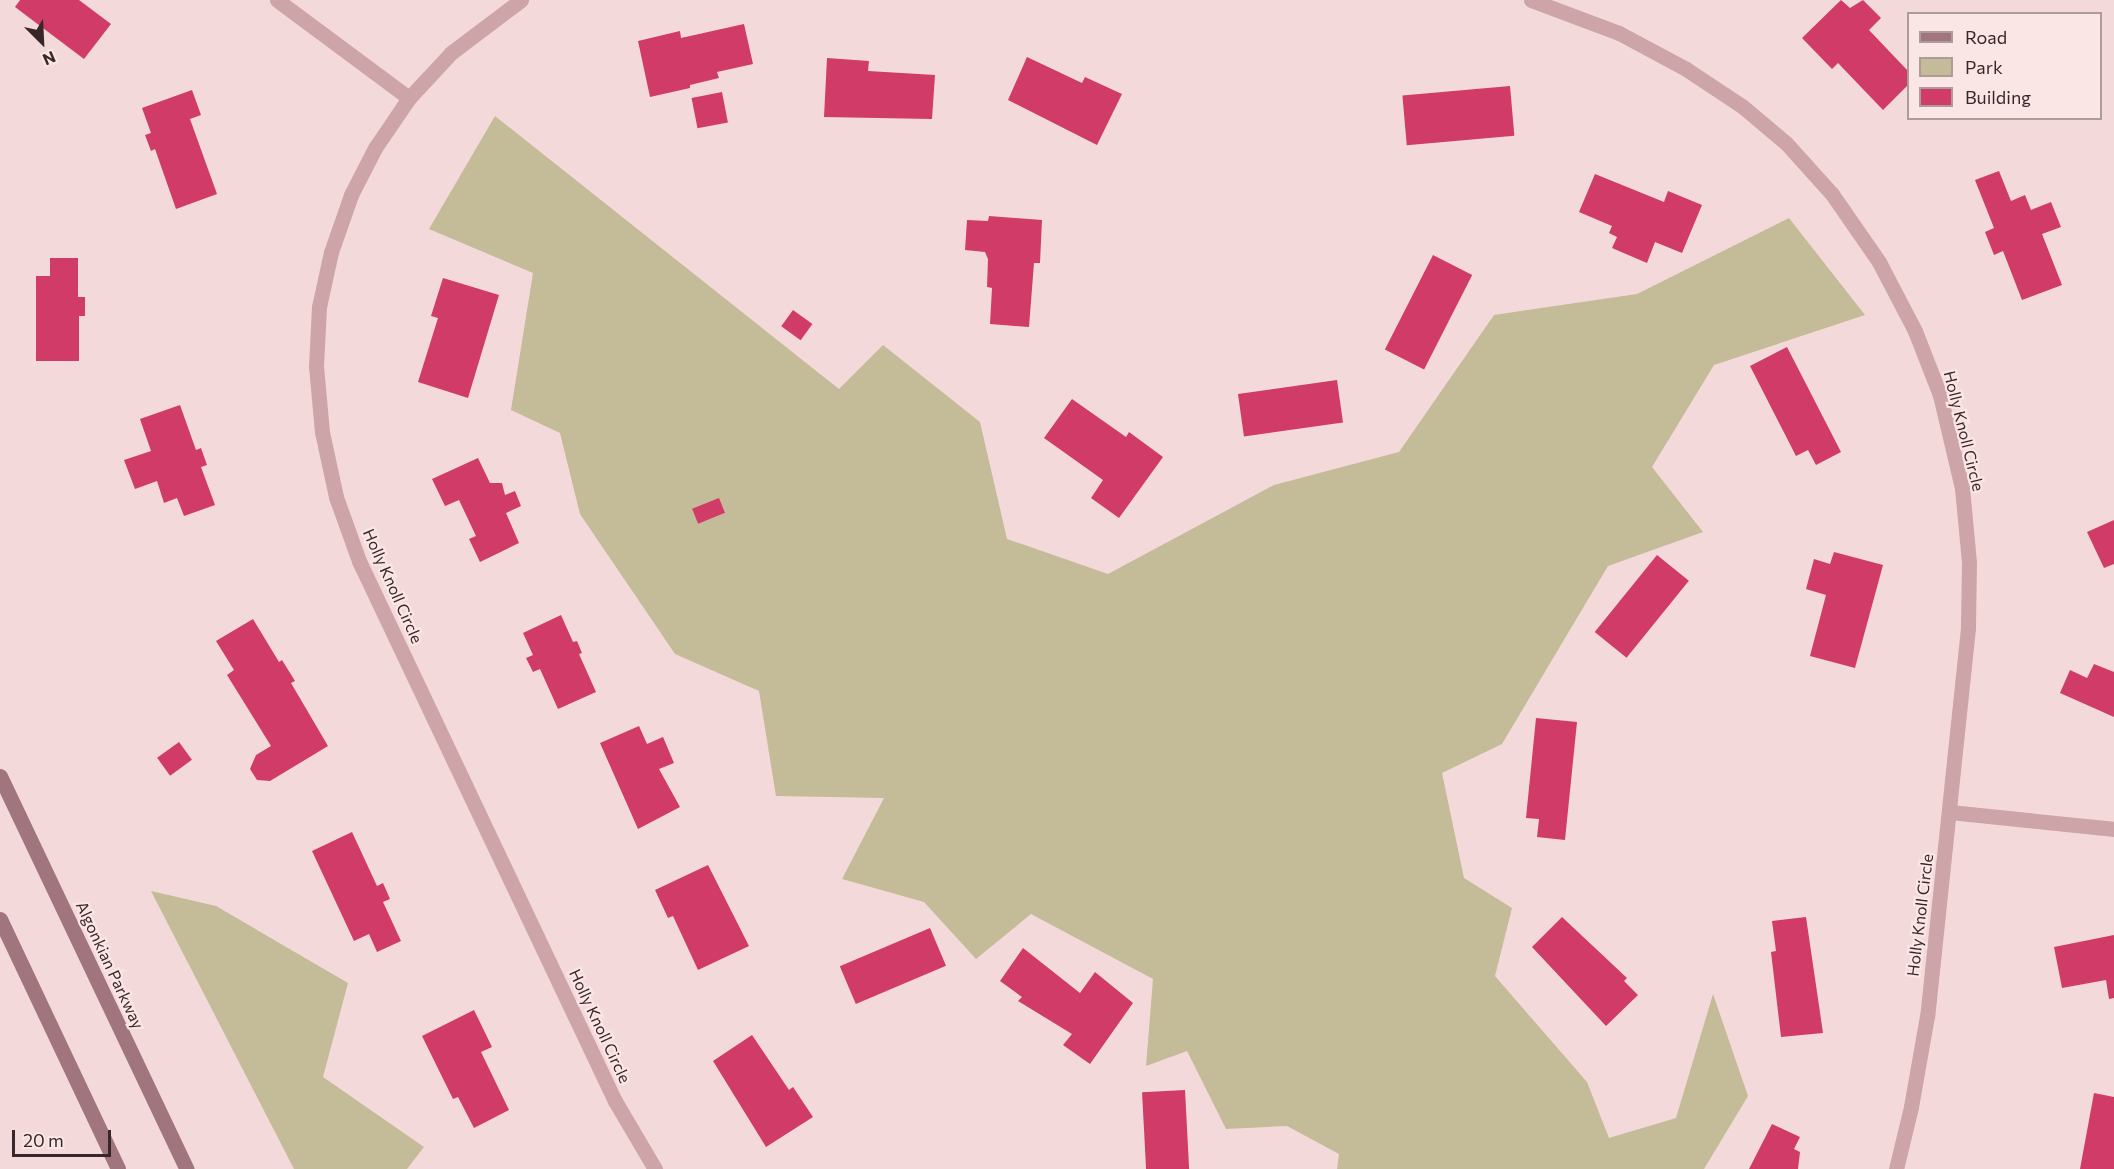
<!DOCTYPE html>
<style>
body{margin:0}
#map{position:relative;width:2114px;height:1169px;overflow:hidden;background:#f4d9da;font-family:Commissioner,sans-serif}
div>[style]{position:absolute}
.green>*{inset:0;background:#c4bb98}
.building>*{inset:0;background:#d03b67;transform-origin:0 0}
.street>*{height:15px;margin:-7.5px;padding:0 7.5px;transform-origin:7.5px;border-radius:7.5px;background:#cda4a8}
.secondary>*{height:15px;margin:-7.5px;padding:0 7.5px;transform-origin:7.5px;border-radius:7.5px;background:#a1757d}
span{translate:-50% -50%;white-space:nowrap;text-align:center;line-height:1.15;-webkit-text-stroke:4.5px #fbe6e6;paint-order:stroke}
.street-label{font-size:16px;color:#38272a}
.legend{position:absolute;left:1907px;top:12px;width:195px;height:108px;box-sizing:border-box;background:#fbe6e6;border:2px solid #ad9a9b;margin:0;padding:8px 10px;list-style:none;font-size:18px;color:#38272a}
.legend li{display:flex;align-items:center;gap:12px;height:30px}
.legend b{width:30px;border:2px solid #ad9a9b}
.north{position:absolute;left:12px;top:12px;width:60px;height:60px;-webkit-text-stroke:4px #fbe6e6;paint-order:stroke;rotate:156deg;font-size:16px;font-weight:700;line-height:24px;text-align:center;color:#38272a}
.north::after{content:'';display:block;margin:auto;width:21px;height:27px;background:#38272a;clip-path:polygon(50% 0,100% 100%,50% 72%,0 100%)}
.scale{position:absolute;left:12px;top:1130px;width:99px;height:27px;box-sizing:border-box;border:3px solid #38272a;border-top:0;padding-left:8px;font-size:18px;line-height:21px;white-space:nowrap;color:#38272a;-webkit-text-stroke:4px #fbe6e6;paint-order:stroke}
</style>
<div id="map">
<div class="green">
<i style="clip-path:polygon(495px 116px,839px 389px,883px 345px,980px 422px,1007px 539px,1108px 574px,1274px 485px,1399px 452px,1494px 315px,1637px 294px,1789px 218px,1865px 315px,1714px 365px,1652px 467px,1703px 532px,1608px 566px,1502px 744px,1442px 773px,1464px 878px,1512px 908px,1495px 976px,1587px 1082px,1609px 1138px,1676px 1118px,1713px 994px,1748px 1096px,1704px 1169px,1337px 1169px,1339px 1154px,1287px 1126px,1226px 1129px,1187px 1051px,1146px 1066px,1153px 979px,1031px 914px,976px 959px,924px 902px,842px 879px,884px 798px,776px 796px,759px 691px,675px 654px,580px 514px,560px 433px,511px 410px,533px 273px,429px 229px)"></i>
<i style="clip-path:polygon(151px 891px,216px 906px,348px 983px,323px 1077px,424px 1147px,407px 1169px,294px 1169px)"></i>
</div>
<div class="building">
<i style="clip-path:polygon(20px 0,79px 0,111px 24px,84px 59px,15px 7px)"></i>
<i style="clip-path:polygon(1841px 0,1850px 8px,1863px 0,1881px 18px,1869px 30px,1908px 71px,1908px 85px,1883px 110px,1838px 63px,1832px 69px,1802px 38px)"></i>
<i style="clip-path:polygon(744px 24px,753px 64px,717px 72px,719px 78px,690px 85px,690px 88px,650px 97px,638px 41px,680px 31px,681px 38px)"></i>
<i style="clip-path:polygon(1027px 57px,1082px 83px,1085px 77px,1122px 94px,1097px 145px,1008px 100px)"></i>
<i style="clip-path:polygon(827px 58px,869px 61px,868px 71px,935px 75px,932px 119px,824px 117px)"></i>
<i style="left:1510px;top:86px;width:50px;height:108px;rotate:85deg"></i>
<i style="clip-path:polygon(192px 90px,201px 115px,190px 119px,217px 194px,176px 209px,155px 149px,151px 151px,145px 135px,151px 133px,142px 108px)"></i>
<i style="left:722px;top:92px;width:31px;height:31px;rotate:79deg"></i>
<i style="clip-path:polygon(1999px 171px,2011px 201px,2025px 195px,2031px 210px,2051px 202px,2061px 227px,2042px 234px,2062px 285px,2022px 300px,2003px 251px,1994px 255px,1985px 232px,1994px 228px,1975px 180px)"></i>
<i style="clip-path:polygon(1595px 174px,1664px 202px,1668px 191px,1702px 205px,1682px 253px,1655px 242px,1647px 263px,1612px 248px,1617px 237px,1609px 233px,1612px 226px,1579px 212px)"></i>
<i style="clip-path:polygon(989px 216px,1042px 220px,1040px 263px,1034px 263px,1029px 327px,990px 324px,992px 288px,987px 287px,988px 259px,985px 252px,965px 250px,967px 220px,988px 221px)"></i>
<i style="left:1433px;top:255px;width:44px;height:106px;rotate:27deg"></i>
<i style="clip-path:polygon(50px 258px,78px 258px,78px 297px,85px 297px,85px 316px,79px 316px,79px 361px,36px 361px,36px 276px,50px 276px)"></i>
<i style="clip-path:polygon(443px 278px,499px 295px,468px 398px,418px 382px,438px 318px,431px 316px)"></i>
<i style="left:793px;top:310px;width:24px;height:20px;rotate:36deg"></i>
<i style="clip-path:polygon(1787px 347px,1841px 452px,1816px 465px,1808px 450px,1796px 456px,1750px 366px)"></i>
<i style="left:1337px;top:380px;width:43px;height:100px;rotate:82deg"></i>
<i style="clip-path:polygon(1072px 399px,1126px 437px,1129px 432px,1163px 457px,1119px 518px,1091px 498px,1103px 480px,1044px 438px)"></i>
<i style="clip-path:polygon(180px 405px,196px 450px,201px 448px,207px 465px,201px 467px,215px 505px,184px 516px,177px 498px,164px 503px,157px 481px,135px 489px,124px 460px,151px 451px,140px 419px)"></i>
<i style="clip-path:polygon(478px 458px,490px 483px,502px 483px,505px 495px,515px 491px,521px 506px,506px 513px,519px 543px,480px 562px,469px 539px,476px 536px,459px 500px,445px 506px,432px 479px)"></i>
<i style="left:719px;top:498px;width:16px;height:29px;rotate:68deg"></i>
<i style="clip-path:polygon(2114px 520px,2114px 564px,2104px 568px,2087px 532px)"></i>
<i style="clip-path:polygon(1834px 552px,1883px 565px,1855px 668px,1810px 656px,1826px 595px,1806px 589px,1814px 559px,1830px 564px)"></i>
<i style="left:1657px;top:555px;width:41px;height:99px;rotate:39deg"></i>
<i style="clip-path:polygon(561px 615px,573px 642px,577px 641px,582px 653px,579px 654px,596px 692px,558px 709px,540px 669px,533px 672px,526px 658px,533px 655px,523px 633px)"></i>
<i style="clip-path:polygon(253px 619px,279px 662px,282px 660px,295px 681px,291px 683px,328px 746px,270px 781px,257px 780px,250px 769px,256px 755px,271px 746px,227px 675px,234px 670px,216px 641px)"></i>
<i style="clip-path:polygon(2094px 664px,2114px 672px,2114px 717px,2060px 693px,2070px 670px,2087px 678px)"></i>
<i style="clip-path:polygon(1536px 718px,1577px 722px,1565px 840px,1537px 837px,1539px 819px,1526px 818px)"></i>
<i style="clip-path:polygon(639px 726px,647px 744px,663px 737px,674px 763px,659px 769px,680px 807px,638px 829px,600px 743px)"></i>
<i style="left:179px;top:742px;width:22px;height:27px;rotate:54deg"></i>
<i style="clip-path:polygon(352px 832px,377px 886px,383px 883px,390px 899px,383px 902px,401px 941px,377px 952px,369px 934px,354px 941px,312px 851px)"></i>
<i style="clip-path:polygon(708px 865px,749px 946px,698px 970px,673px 916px,668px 918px,655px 890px)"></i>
<i style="clip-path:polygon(1562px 917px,1627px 978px,1624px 981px,1638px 995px,1606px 1026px,1532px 947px)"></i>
<i style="clip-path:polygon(1806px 917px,1823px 1033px,1781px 1037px,1771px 952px,1776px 951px,1772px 921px)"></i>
<i style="left:930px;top:928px;width:41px;height:98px;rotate:67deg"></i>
<i style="clip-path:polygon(2114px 935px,2114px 998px,2109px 999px,2106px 980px,2062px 988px,2054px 947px)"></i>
<i style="clip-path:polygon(1023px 948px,1080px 993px,1095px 972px,1133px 1003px,1090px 1064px,1063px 1045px,1072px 1034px,1018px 1001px,1022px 997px,1000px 981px)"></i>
<i style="clip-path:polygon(474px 1010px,492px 1047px,481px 1052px,509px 1110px,474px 1128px,458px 1097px,453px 1099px,422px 1036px)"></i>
<i style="clip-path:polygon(752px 1035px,789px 1090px,793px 1087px,813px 1117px,766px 1147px,713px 1061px)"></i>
<i style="left:1185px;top:1090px;width:79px;height:43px;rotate:87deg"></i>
<i style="clip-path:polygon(2094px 1093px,2114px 1097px,2114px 1169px,2080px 1169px)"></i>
<i style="clip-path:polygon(1772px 1124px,1800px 1137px,1794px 1149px,1800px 1152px,1798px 1169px,1749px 1169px)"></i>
</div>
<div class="street">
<i style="left:277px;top:0;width:164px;rotate:36.6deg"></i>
<i style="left:521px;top:0;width:88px;rotate:142.9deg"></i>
<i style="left:451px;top:53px;width:62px;rotate:133deg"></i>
<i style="left:409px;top:98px;width:60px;rotate:124.2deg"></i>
<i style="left:375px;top:148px;width:53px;rotate:117.1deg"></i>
<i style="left:351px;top:195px;width:60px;rotate:109.3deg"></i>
<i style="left:331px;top:252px;width:56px;rotate:102.3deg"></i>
<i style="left:319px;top:307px;width:59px;rotate:92.9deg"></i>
<i style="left:316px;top:366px;width:66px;rotate:84.8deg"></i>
<i style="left:322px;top:432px;width:66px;rotate:77.8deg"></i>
<i style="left:336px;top:497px;width:68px;rotate:70.2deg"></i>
<i style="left:359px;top:561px;width:598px;rotate:64.64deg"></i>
<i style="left:615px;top:1101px;width:79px;rotate:59.5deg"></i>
<i style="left:1531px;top:0;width:94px;rotate:20.6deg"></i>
<i style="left:1619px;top:33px;width:76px;rotate:28.2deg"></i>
<i style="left:1686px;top:69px;width:67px;rotate:33.5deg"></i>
<i style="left:1742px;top:106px;width:57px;rotate:40.1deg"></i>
<i style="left:1786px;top:143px;width:69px;rotate:48deg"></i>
<i style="left:1832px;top:194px;width:83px;rotate:55.3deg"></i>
<i style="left:1879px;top:262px;width:78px;rotate:62.4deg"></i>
<i style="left:1915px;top:331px;width:69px;rotate:68.7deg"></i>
<i style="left:1940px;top:395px;width:96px;rotate:76.7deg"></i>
<i style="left:1962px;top:488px;width:74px;rotate:84.6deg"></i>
<i style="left:1969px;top:562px;width:66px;rotate:90.9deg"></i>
<i style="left:1968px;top:628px;width:390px;rotate:96deg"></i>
<i style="left:1927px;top:1016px;width:92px;rotate:100deg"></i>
<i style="left:1911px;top:1107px;width:64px;rotate:103.6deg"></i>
<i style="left:1950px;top:812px;width:165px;rotate:5.9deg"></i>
</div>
<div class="secondary">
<i style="left:0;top:776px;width:435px;rotate:64.6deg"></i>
<i style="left:0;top:919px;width:276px;rotate:64.7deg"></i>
</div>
<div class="street-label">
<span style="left:1964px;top:431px;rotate:76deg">Holly Knoll Circle</span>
<span style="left:393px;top:586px;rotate:66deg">Holly Knoll Circle</span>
<span style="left:1920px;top:915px;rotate:-83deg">Holly Knoll Circle</span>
<span style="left:110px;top:965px;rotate:65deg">Algonkian Parkway</span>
<span style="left:600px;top:1026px;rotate:65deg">Holly Knoll Circle</span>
</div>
<ul class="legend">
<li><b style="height:8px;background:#a1757d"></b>Road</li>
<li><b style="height:16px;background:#c4bb98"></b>Park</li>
<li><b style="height:16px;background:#d03b67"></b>Building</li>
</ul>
<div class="north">N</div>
<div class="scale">20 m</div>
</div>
